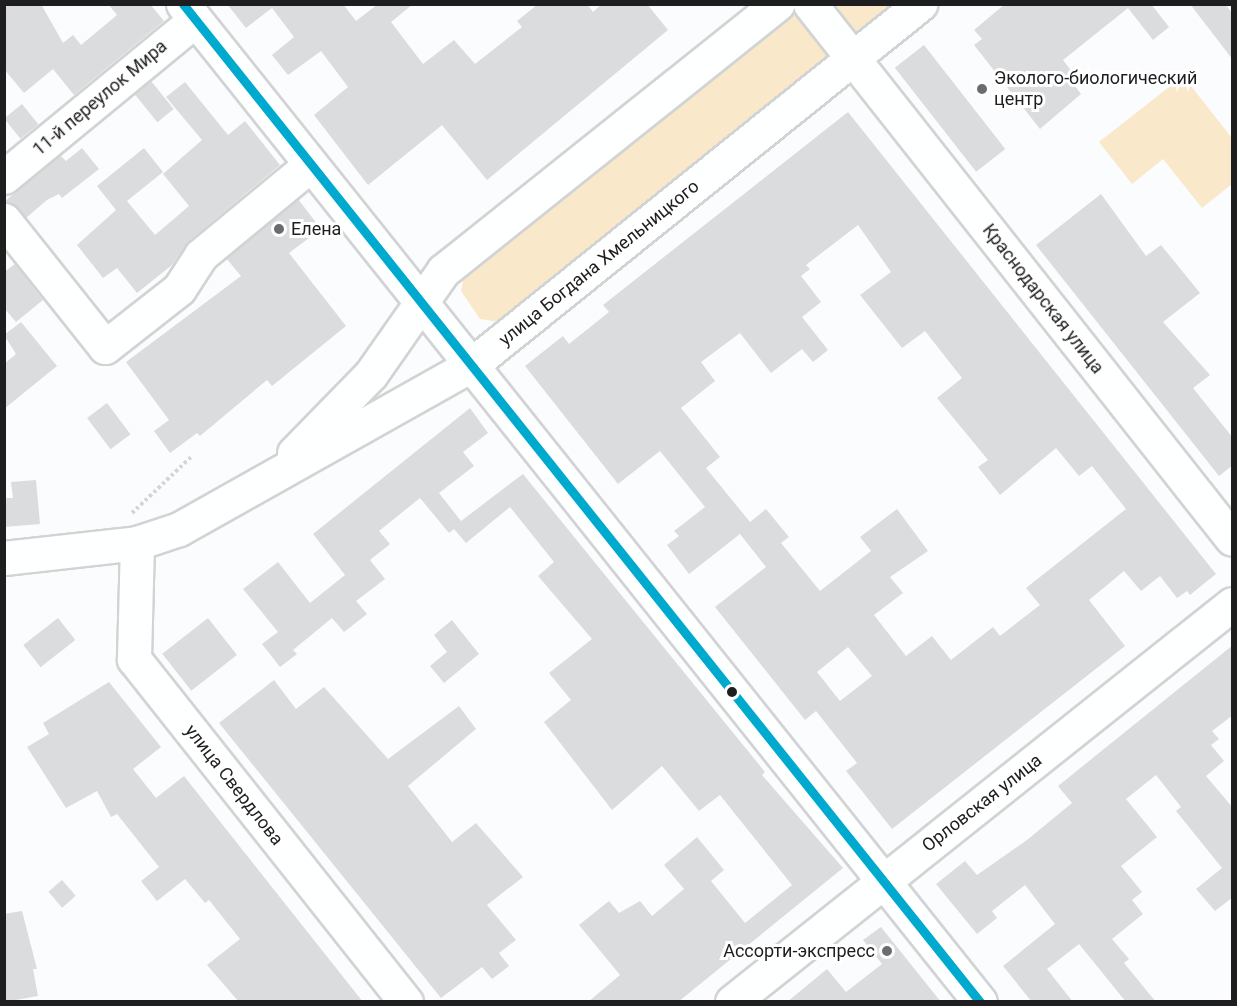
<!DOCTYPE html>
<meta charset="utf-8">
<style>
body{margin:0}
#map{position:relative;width:1237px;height:1006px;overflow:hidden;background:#fbfcfe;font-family:Roboto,sans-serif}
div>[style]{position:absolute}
.green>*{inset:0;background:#f9e9ca}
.building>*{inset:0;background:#dbdcde;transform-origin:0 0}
.path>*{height:4px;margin-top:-2px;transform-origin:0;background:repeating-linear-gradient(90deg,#d5d5d6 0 3px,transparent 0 6px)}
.roads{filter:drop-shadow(2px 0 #d2d3d5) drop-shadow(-2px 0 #d2d3d5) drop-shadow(0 2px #d2d3d5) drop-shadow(0 -2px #d2d3d5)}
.minor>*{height:33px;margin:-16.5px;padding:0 16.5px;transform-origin:16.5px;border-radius:16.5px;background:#feffff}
.major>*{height:33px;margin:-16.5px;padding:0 16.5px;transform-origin:16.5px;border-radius:16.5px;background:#feffff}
.bus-1>*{height:9px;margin:-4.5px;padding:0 4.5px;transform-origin:4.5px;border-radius:4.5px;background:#00a9ce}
.dots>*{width:16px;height:16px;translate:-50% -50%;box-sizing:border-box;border:3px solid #fff;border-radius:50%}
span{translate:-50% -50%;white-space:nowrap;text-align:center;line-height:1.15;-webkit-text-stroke:6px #fff;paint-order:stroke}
.poi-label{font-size:18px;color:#1e1e20}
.left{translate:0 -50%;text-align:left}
.right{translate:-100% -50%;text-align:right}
.street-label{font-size:18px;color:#1e1e20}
.frame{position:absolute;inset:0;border:6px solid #1e1e20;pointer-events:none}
</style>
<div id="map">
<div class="green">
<i style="clip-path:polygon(826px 5px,899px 5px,862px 34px,848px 32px)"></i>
<i style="clip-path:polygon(785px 13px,796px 16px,826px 53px,827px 64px,499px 322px,480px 319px,461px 291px,465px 272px)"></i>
<i style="clip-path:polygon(1183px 76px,1232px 138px,1232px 184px,1202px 208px,1163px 159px,1132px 184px,1099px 142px)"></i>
</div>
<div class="building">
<i style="clip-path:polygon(4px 4px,41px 4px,63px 43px,73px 35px,81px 45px,117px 15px,108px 4px,150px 4px,164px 21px,74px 95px,53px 69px,24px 93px,4px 69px)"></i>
<i style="clip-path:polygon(227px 4px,343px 4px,356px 21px,378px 4px,413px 4px,391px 22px,423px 64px,454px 40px,475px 64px,522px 27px,517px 21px,538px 4px,587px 4px,593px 12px,602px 4px,647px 4px,668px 30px,487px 180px,442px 125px,368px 185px,314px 115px,348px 87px,321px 51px,288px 75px,272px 55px,294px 37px,272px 8px,246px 28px)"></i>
<i style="clip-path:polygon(1005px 4px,1151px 4px,1169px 27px,1153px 40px,1128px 8px,1063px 60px,1080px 82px,1075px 86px,1081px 94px,1040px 129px,974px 45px,982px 39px,974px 30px)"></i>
<i style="clip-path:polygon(1190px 4px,1225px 4px,1233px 14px,1233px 60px)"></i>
<i style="left:924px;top:45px;width:132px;height:37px;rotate:52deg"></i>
<i style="left:151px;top:81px;width:36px;height:21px;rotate:51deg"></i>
<i style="clip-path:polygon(185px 82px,228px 135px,245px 121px,280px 165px,189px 241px,172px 265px,137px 293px,117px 268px,103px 278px,77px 245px,116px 210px,97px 186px,144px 148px,163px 172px,127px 201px,155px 235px,189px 206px,163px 174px,202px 140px,166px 97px)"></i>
<i style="left:22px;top:104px;width:26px;height:23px;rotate:51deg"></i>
<i style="clip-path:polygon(evenodd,848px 112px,1216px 574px,1190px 595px,1187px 591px,1177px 598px,1160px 576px,1141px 591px,1124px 571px,1089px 600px,1125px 646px,892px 829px,846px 771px,857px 763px,816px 711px,805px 720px,715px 607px,766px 567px,740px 534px,689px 574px,667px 545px,679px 536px,674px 531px,705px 507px,660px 451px,618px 484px,525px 366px,563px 336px,569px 344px,609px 312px,603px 305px,848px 112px,858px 225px,891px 272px,860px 295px,902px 348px,925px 331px,962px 378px,937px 398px,988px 460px,978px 467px,1000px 495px,1056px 448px,1079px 476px,1092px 466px,1126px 509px,1026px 588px,1040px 605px,1000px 636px,993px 627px,951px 660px,932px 636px,906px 656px,874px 615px,903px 593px,890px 577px,928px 551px,897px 509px,860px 537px,871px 551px,820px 591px,781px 543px,789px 537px,766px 509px,750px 522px,706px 468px,720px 457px,681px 408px,715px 381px,701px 362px,740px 333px,771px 373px,802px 349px,813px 362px,828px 350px,802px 317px,821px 302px,801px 276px,810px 269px,806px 265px,858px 225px,848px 112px,848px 647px,872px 676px,840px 701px,817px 672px,848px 647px)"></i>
<i style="clip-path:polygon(82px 148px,99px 169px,62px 198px,59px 194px,47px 200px,26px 218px,4px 202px,60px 155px,66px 161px)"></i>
<i style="clip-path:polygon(1101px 194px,1146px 256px,1161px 245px,1200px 293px,1163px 322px,1210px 375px,1193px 388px,1233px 438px,1233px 465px,1219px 476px,1036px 245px)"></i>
<i style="clip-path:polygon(298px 199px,321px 229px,289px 253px,346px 326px,272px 386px,267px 380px,200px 436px,197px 433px,170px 453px,154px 431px,169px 420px,126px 362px,241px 276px,226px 258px)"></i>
<i style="clip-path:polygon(15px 264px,43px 300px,16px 322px,4px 308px,4px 272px)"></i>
<i style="clip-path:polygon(21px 322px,57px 366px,4px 409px,4px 364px,16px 354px,4px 335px)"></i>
<i style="left:107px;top:403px;width:39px;height:25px;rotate:53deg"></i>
<i style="clip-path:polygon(470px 408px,488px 433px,463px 452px,474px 466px,439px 493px,461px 521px,523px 474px,765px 772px,762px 775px,843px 868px,678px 1002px,588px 1002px,620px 975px,579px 925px,609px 901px,619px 913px,640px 901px,652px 916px,684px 889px,664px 865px,697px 837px,724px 870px,711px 881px,745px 923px,792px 885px,720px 795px,699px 811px,662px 766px,612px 810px,544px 722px,571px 700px,549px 673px,592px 639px,538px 576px,554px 562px,510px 507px,466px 543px,454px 529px,449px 533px,420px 498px,379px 531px,390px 544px,370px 560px,385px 579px,356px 601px,367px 614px,344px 632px,332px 618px,293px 650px,297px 654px,280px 667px,262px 644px,278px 632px,243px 589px,278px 562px,310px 603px,345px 575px,313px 534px)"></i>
<i style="clip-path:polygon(36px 480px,40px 524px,4px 527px,4px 498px,13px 498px,11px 482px)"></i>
<i style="left:58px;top:618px;width:28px;height:44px;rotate:52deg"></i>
<i style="left:208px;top:618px;width:47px;height:58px;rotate:52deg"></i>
<i style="clip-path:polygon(452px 620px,479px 654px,444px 683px,430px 666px,447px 652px,434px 635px)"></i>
<i style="clip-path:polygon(1233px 645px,1233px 715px,1212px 731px,1219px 739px,1211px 745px,1224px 761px,1206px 776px,1233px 808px,1233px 897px,1215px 911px,1196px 889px,1222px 868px,1176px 811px,1181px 807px,1156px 775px,1126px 799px,1157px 837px,1121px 866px,1142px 892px,1132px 900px,1143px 914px,1112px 939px,1129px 959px,1124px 963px,1156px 1002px,1126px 1002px,1079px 944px,1047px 969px,1073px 1002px,1032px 1002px,1003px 966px,1055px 924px,1025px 885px,992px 911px,997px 918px,977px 934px,936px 884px,965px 861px,977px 875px,1027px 840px,1072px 803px,1058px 786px)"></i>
<i style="clip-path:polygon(274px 680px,296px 709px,324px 687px,388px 759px,459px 706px,476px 729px,408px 786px,452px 842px,476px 823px,523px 877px,487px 905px,516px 940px,499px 953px,509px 966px,492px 979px,482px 967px,441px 998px,219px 723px)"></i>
<i style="clip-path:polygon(109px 682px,161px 747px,133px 769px,156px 798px,184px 776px,363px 1002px,239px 1002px,207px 965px,240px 939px,209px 900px,205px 903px,185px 879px,157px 901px,141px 881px,159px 867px,117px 814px,111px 817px,97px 791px,66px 808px,27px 747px,49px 734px,43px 723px)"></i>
<i style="left:62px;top:880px;width:21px;height:18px;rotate:49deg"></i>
<i style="clip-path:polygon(22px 911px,37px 969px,33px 969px,38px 996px,4px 1002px,4px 914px)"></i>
<i style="clip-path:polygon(881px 927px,941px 1002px,787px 1002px,827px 969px,846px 992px,882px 964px,863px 940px)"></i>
</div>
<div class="path">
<i style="left:132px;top:513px;width:83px;rotate:-43.5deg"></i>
</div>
<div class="roads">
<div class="minor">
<i style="left:183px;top:4px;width:1277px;rotate:51.39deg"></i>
<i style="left:810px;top:4px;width:681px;rotate:51.73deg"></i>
<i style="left:4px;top:177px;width:247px;rotate:-39.4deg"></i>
<i style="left:4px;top:220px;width:162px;rotate:51.5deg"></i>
<i style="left:105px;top:347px;width:94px;rotate:-38.1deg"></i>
<i style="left:179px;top:289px;width:40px;rotate:-57.1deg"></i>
<i style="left:201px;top:255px;width:141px;rotate:-39.5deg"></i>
<i style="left:137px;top:543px;width:116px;rotate:91.5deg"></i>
<i style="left:134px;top:659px;width:438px;rotate:51.6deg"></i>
<i style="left:732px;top:1002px;width:639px;rotate:-38.52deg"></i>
</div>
<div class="major">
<i style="left:294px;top:453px;width:110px;rotate:-45.7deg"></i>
<i style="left:371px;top:374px;width:126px;rotate:-55deg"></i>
<i style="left:443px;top:271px;width:428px;rotate:-38.6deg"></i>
<i style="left:4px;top:558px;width:134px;rotate:-6.4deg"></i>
<i style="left:137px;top:543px;width:44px;rotate:-18.4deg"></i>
<i style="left:179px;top:529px;width:334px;rotate:-29.3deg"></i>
<i style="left:470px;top:366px;width:578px;rotate:-38.81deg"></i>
</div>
</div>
<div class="bus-1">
<i style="left:183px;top:4px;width:1277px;rotate:51.39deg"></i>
</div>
<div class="dots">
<i style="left:982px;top:89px;background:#6b6c6e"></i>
<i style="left:279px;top:229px;background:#6b6c6e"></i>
<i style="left:732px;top:692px;background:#1e1e20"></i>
<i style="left:887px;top:951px;background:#6b6c6e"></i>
</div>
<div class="poi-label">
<span class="left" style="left:994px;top:89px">Эколого-биологический<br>центр</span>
<span class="left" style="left:291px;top:229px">Елена</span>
<span class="right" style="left:875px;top:951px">Ассорти-экспресс</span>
</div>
<div class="street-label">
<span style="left:100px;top:98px;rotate:-40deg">11-й переулок Мира</span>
<span style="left:599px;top:263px;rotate:-39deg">улица Богдана Хмельницкого</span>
<span style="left:1043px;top:299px;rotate:52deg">Краснодарская улица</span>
<span style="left:234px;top:785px;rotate:52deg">улица Свердлова</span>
<span style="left:982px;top:803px;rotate:-38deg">Орловская улица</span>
</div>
<div class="frame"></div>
</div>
